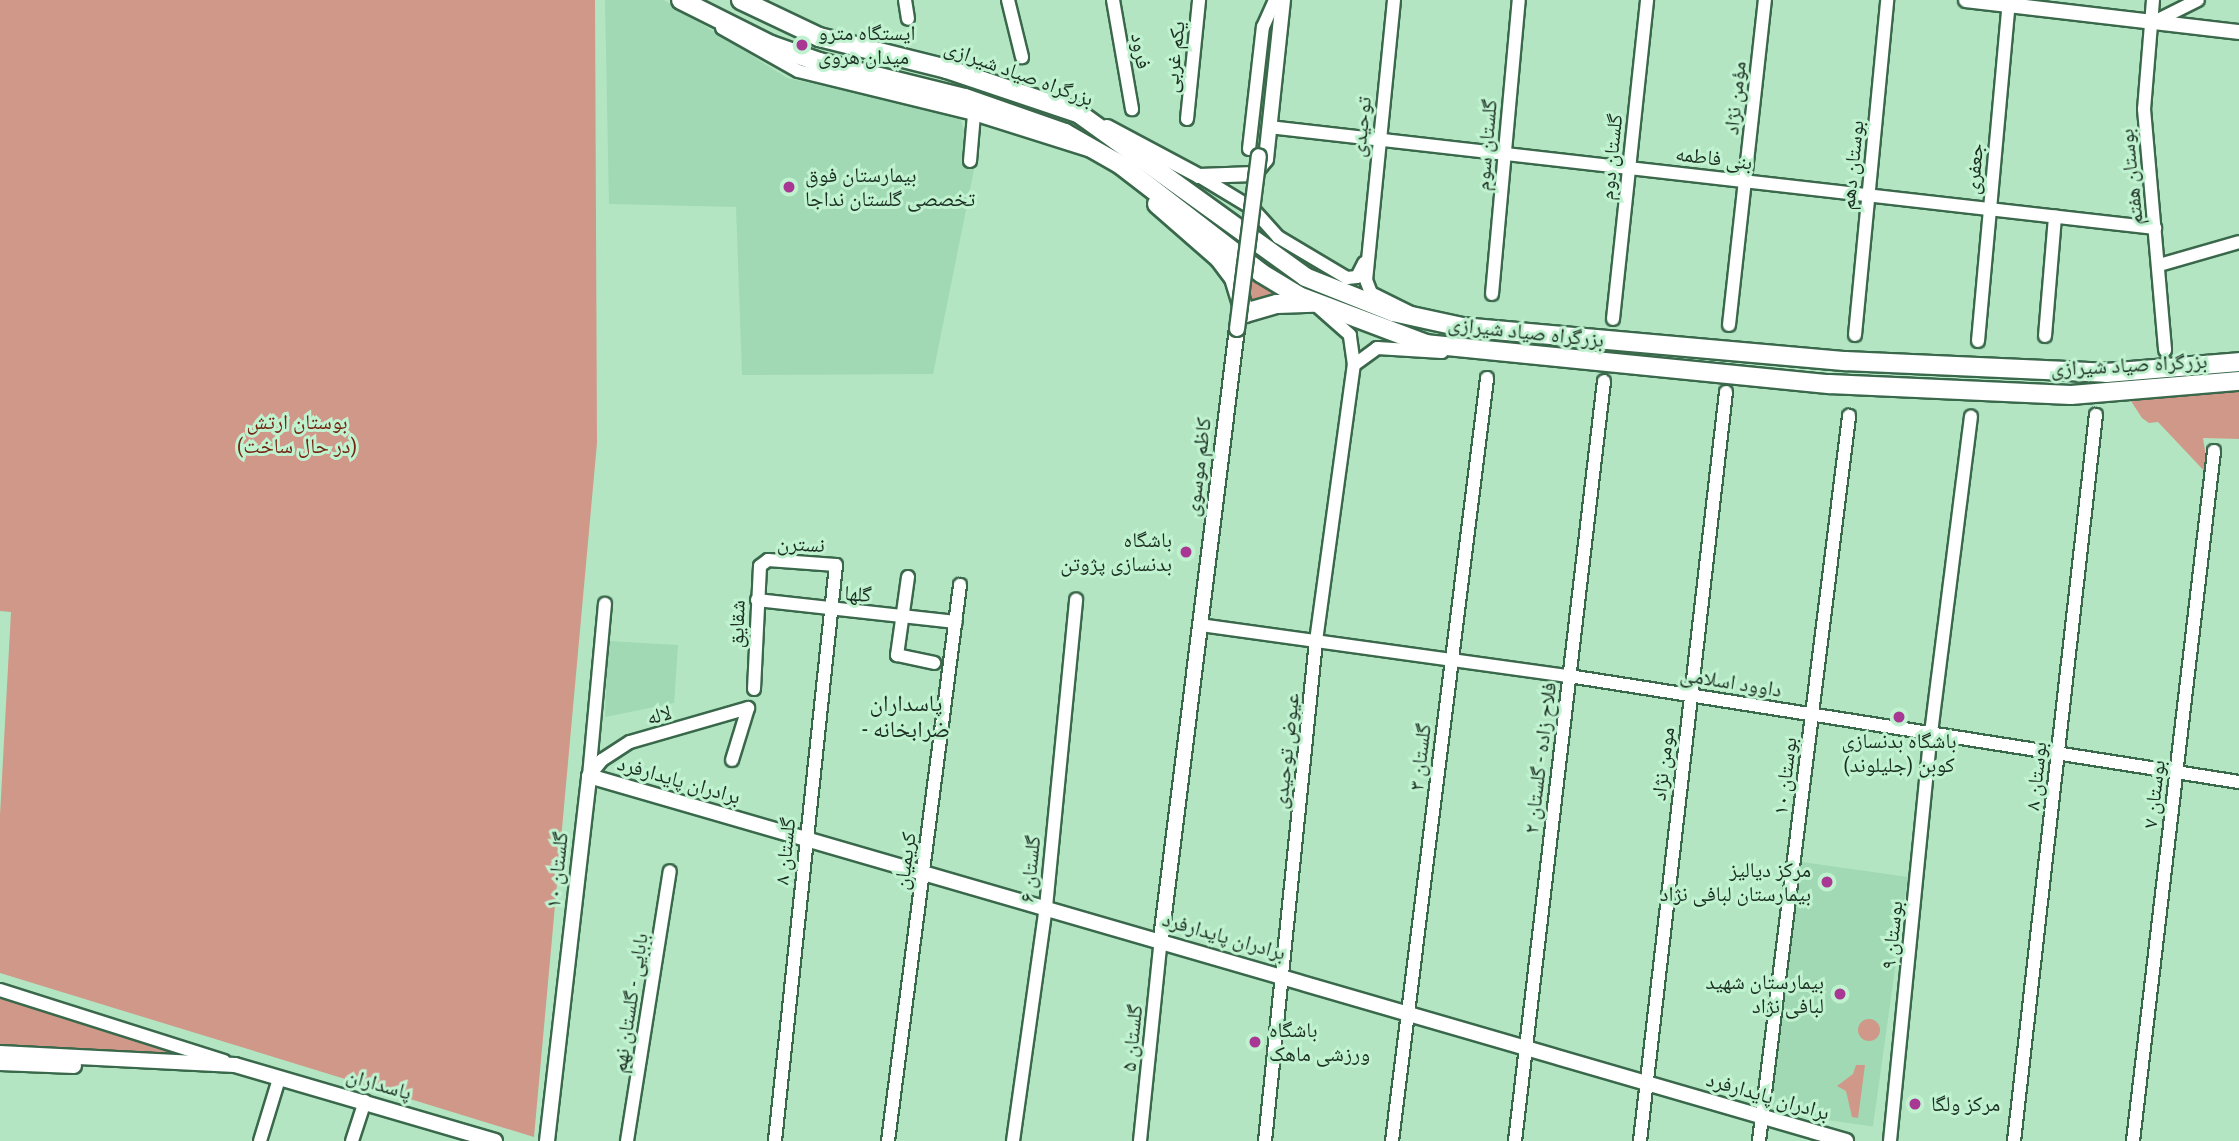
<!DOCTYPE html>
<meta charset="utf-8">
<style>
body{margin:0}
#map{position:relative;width:2239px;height:1141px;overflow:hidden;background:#b3e5c3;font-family:"Roboto Condensed","Noto Naskh Arabic",sans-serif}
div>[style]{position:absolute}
.built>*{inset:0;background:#a0d9b4;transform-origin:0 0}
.green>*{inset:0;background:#d09889}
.round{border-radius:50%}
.roads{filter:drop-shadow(2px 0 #3a684b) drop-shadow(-2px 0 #3a684b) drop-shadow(0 2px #3a684b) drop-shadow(0 -2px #3a684b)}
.minor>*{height:12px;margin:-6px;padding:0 6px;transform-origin:6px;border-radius:6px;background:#fff}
.major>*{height:14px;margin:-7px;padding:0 7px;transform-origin:7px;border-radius:7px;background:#fff}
.highway>*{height:18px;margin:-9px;padding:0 9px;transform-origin:9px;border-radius:9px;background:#fff}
.bridges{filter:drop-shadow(2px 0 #3a684b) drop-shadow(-2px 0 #3a684b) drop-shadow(0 2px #3a684b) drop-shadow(0 -2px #3a684b)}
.major-bridge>*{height:14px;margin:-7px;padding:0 7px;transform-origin:7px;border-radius:7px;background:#fff}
.dots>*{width:19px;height:19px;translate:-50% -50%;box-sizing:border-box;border:4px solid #c0f2d0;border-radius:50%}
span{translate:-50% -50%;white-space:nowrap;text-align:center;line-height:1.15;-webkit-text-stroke:6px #c0f2d0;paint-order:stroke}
.poi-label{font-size:21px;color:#1a2e21}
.left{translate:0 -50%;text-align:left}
.right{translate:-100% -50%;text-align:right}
.street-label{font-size:21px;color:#1a2e21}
.park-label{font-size:21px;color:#73240f}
.neighbourhood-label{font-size:23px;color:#1a2e21}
</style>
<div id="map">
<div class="built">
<i style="clip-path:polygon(605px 0,664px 0,787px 78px,960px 116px,974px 170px,933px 374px,742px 375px,736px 207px,609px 204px)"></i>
<i style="clip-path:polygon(608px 641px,678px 645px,674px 703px,605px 717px)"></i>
<i style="left:1802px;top:862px;width:107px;height:252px;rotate:8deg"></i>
</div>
<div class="green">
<i style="clip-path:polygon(0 0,595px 0,597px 443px,534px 1137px,0 973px,0 815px,11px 612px,0 611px)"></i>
<i style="clip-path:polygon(1250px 276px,1288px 301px,1250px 306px)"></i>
<i style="clip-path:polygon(2239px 390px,2239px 439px,2203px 438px,2209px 476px,2158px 422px,2149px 423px,2142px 418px,2131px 401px)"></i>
<i style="clip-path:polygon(0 997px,12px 999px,187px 1057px,0 1049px)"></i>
<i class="round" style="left:1858px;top:1019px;width:22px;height:22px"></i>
<i style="clip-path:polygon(1856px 1065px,1865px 1065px,1858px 1118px,1852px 1117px,1846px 1091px,1837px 1086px,1853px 1074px)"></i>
</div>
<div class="roads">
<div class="minor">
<i style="left:905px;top:0;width:19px;rotate:81deg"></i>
<i style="left:1008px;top:0;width:59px;rotate:76.2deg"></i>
<i style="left:1113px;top:0;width:111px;rotate:80.1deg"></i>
<i style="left:1394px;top:0;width:281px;rotate:95.7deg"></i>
<i style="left:1366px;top:280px;width:14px;rotate:69deg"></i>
<i style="left:1371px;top:293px;width:49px;rotate:26.6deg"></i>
<i style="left:2153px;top:0;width:109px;rotate:94.7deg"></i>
<i style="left:2144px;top:109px;width:242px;rotate:85deg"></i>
<i style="left:2154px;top:22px;width:49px;rotate:-26.6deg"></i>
<i style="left:722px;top:28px;width:87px;rotate:29.5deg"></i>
<i style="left:798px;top:71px;width:181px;rotate:13.7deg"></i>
<i style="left:974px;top:114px;width:123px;rotate:17.5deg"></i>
<i style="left:1187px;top:119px;width:120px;rotate:-84.2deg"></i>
<i style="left:1269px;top:127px;width:892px;rotate:6.5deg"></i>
<i style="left:1249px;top:149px;width:123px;rotate:-83.5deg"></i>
<i style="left:1263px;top:27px;width:30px;rotate:-66deg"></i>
<i style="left:970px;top:161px;width:47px;rotate:-85.1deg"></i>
<i style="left:1199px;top:176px;width:62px;rotate:31.1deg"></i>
<i style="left:1252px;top:208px;width:39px;rotate:48deg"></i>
<i style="left:1278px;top:237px;width:80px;rotate:30.7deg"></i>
<i style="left:1347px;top:278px;width:10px;rotate:-6deg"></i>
<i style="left:1357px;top:277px;width:16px;rotate:-63deg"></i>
<i style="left:2159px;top:265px;width:83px;rotate:-16deg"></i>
<i style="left:1492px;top:294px;width:295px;rotate:-84.8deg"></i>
<i style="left:1613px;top:319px;width:321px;rotate:-83.9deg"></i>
<i style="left:1729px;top:325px;width:327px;rotate:-83.7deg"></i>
<i style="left:1855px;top:335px;width:337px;rotate:-84.5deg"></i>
<i style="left:2045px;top:336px;width:120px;rotate:-85.2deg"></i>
<i style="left:1978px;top:341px;width:342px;rotate:-84.8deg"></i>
<i style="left:1354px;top:365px;width:29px;rotate:-36deg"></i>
<i style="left:1377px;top:348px;width:65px;rotate:3.5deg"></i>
<i style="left:908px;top:577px;width:79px;rotate:98deg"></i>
<i style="left:897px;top:655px;width:38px;rotate:12deg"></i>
<i style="left:757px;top:600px;width:200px;rotate:6.3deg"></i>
<i style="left:1200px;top:625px;width:373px;rotate:7.9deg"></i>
<i style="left:1569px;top:676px;width:678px;rotate:8.99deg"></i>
<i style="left:754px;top:689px;width:123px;rotate:-87.2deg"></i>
<i style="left:760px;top:566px;width:10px;rotate:-37deg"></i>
<i style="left:768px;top:560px;width:68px;rotate:4.2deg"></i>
<i style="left:836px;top:565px;width:579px;rotate:96.05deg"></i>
<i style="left:732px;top:760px;width:54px;rotate:-72.9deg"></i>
<i style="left:589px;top:776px;width:21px;rotate:-51deg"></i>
<i style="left:602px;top:760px;width:33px;rotate:-33deg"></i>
<i style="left:630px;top:742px;width:123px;rotate:-16.1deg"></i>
<i style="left:589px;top:776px;width:173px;rotate:-84.7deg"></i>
<i style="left:0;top:990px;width:235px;rotate:17.6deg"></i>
<i style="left:260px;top:1141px;width:65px;rotate:-73deg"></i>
<i style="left:352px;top:1141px;width:42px;rotate:-72deg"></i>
<i style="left:627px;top:1141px;width:273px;rotate:-81deg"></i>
<i style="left:888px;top:1141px;width:561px;rotate:-82.62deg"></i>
<i style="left:1013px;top:1141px;width:236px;rotate:-82deg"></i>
<i style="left:1046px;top:907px;width:309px;rotate:-84.4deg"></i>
<i style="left:1140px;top:1141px;width:203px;rotate:-84.1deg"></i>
<i style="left:1265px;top:1141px;width:503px;rotate:-84.18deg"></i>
<i style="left:1316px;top:641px;width:279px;rotate:-82.2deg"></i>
<i style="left:1354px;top:365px;width:30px;rotate:-98deg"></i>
<i style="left:1350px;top:335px;width:45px;rotate:-138.6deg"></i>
<i style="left:1392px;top:1141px;width:769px;rotate:-82.9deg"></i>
<i style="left:1515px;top:1141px;width:765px;rotate:-83.32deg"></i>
<i style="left:1640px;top:1141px;width:754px;rotate:-83.45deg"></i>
<i style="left:1759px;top:1141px;width:731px;rotate:-82.92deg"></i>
<i style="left:1890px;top:1141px;width:410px;rotate:-84.3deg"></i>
<i style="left:1931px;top:733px;width:319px;rotate:-82.8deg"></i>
<i style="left:2014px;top:1141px;width:731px;rotate:-83.56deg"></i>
<i style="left:2133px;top:1141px;width:695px;rotate:-83.3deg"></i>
</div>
<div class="major">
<i style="left:1966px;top:0;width:275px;rotate:6.7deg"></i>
<i style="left:1107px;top:127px;width:104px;rotate:28deg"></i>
<i style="left:1199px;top:176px;width:55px;rotate:-2.1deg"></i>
<i style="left:1254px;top:174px;width:19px;rotate:-51deg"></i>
<i style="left:1266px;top:159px;width:160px;rotate:-83.9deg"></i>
<i style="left:1161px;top:939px;width:615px;rotate:-82.9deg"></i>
<i style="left:0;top:1053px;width:235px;rotate:2.9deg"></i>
<i style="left:235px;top:1065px;width:271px;rotate:16.3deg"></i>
<i style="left:0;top:1063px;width:74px;rotate:2.3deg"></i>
<i style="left:547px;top:1141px;width:367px;rotate:-83.4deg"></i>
<i style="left:589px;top:776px;width:1309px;rotate:16.19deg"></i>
</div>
<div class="highway">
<i style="left:681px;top:0;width:101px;rotate:26.6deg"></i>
<i style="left:771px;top:45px;width:51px;rotate:19.5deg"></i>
<i style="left:819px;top:62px;width:150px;rotate:13.9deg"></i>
<i style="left:965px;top:98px;width:106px;rotate:19.3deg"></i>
<i style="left:1065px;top:133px;width:64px;rotate:29.7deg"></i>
<i style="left:1121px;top:165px;width:177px;rotate:37.6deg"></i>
<i style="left:1261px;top:273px;width:44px;rotate:31.2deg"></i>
<i style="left:1299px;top:296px;width:136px;rotate:20.7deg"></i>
<i style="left:1426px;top:344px;width:405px;rotate:5.7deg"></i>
<i style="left:1829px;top:384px;width:242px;rotate:2.6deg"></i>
<i style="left:2071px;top:395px;width:169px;rotate:-4.8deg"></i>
<i style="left:741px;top:0;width:86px;rotate:25.4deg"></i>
<i style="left:819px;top:37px;width:132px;rotate:14deg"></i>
<i style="left:947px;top:69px;width:138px;rotate:18.6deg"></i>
<i style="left:1078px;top:113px;width:280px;rotate:35.8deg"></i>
<i style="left:1305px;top:277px;width:95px;rotate:21.7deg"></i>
<i style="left:1393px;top:312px;width:71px;rotate:12.3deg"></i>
<i style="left:1462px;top:327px;width:385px;rotate:5.1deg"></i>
<i style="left:1845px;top:361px;width:261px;rotate:2.6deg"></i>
<i style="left:2106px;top:373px;width:133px;rotate:-4.7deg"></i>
<i style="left:1157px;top:204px;width:82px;rotate:41.1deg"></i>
<i style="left:1219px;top:258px;width:25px;rotate:53deg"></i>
<i style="left:1234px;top:278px;width:37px;rotate:73deg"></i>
<i style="left:1245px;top:313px;width:33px;rotate:-16deg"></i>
<i style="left:1277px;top:304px;width:36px;rotate:-2deg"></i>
</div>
</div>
<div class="bridges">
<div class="major-bridge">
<i style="left:1237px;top:329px;width:174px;rotate:-82.8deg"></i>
</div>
</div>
<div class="dots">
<i style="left:802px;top:45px;background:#a83894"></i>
<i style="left:789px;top:187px;background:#a83894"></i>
<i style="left:1186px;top:552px;background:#a83894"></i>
<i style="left:1899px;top:717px;background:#a83894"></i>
<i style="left:1827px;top:882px;background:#a83894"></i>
<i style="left:1840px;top:994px;background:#a83894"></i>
<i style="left:1255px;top:1042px;background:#a83894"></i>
<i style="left:1915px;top:1104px;background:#a83894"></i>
</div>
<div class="poi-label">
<span class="left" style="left:818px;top:45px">ایستگاه مترو<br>میدان هروی</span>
<span class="left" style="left:805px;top:187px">بیمارستان فوق<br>تخصصی گلستان نداجا</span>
<span class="right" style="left:1172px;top:552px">باشگاه<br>بدنسازی پژوتن</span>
<span style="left:1899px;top:753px">باشگاه بدنسازی<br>کوبن (جلیلوند)</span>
<span class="right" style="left:1811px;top:882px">مرکز دیالیز<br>بیمارستان لبافی نژاد</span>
<span class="right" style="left:1824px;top:994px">بیمارستان شهید<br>لبافی نژاد</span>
<span class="left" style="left:1269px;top:1042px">باشگاه<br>ورزشی ماهک</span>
<span class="left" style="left:1931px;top:1104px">مرکز ولگا</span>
</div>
<div class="street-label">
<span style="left:1141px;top:51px;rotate:80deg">فرود</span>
<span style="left:1174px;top:57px;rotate:-84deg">یکم غربی</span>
<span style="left:1019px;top:73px;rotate:20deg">بزرگراه صیاد شیرازی</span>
<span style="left:1735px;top:98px;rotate:-84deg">مؤمن نژاد</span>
<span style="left:1361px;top:127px;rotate:-84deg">توحیدی</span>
<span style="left:1486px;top:145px;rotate:-85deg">گلستان سوم</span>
<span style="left:1611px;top:157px;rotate:-84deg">گلستان دوم</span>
<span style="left:1714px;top:158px;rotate:7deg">بنی فاطمه</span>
<span style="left:1852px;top:165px;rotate:-84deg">بوستان دهم</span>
<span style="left:1974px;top:169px;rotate:-85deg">جعفری</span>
<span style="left:2131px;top:177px;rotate:-96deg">بوستان هفتم</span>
<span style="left:1526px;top:332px;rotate:6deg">بزرگراه صیاد شیرازی</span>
<span style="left:2129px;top:365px;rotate:-3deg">بزرگراه صیاد شیرازی</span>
<span style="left:1198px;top:467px;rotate:-83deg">کاظم موسوی</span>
<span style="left:801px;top:544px;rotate:3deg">نسترن</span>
<span style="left:858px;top:594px;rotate:5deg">گلها</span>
<span style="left:737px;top:624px;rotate:-88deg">شقایق</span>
<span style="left:1731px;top:682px;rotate:9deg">داوود اسلامی</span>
<span style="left:659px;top:715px;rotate:-14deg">لاله</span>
<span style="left:1286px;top:751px;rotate:-84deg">عیوض توحیدی</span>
<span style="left:1420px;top:757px;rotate:-83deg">گلستان ۳</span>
<span style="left:1540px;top:758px;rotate:-83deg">فلاح زاده - گلستان ۲</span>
<span style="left:1663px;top:764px;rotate:-83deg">مومن نژاد</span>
<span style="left:1785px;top:776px;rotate:-83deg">بوستان ۱۰</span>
<span style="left:2036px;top:776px;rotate:-84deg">بوستان ۸</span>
<span style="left:679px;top:780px;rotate:16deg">برادران پایدارفرد</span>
<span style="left:2154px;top:794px;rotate:-83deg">بوستان ۷</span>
<span style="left:785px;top:851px;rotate:-84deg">گلستان ۸</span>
<span style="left:905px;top:861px;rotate:-82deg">کریمیان</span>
<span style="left:1030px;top:869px;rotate:-84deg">گلستان ۶</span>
<span style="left:557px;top:870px;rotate:-84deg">گلستان ۱۰</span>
<span style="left:1892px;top:935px;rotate:-84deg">بوستان ۹</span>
<span style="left:1224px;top:936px;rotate:16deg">برادران پایدارفرد</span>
<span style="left:630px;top:1003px;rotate:-81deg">بابایی - گلستان نهم</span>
<span style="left:1132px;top:1038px;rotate:-84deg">گلستان ۵</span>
<span style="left:379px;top:1084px;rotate:16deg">پاسداران</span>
<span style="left:1768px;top:1096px;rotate:16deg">برادران پایدارفرد</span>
</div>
<div class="park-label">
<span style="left:297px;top:434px">بوستان ارتش<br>(در حال ساخت)</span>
</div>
<div class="neighbourhood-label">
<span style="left:906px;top:717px">پاسداران<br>- ضرابخانه</span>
</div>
</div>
